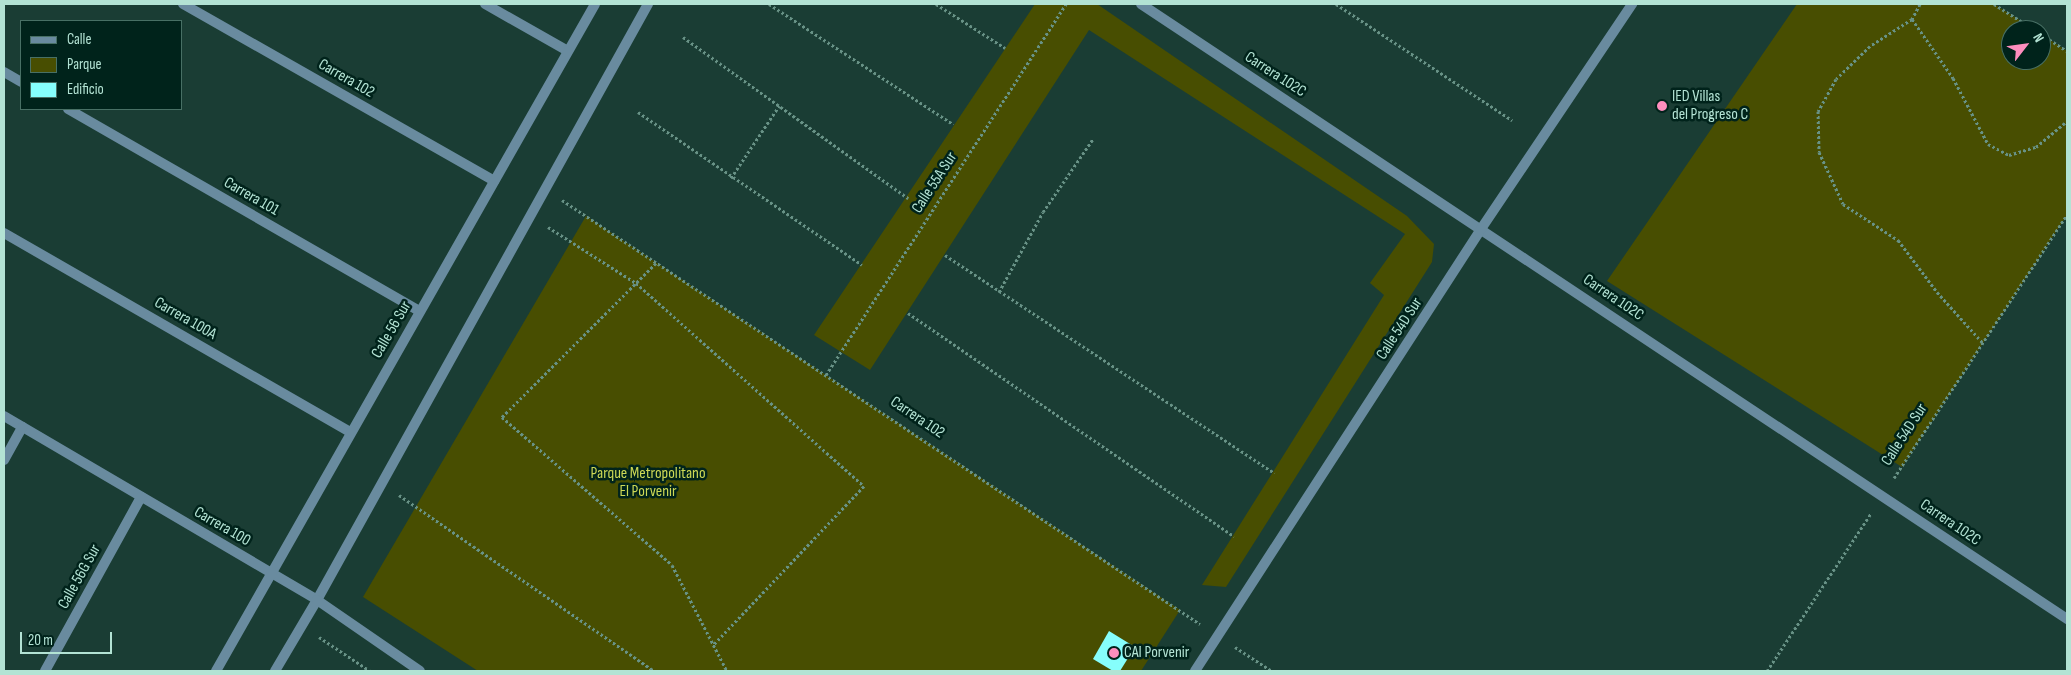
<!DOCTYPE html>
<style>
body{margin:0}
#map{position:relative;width:2071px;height:675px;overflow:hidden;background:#1a3d34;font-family:"Sofia Sans Condensed",sans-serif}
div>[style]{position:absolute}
.green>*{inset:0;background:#484e01}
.building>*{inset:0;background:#86fefc}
.path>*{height:3px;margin-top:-1.5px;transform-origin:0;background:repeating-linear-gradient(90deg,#689286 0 2.5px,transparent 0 5px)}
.minor>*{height:10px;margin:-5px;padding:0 5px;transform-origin:5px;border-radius:5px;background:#698b9f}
.tertiary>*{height:10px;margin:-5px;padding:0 5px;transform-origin:5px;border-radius:5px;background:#698b9f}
.dots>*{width:14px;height:14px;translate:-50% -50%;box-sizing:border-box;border:2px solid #00231b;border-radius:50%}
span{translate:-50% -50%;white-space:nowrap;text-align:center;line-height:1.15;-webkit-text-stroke:5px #00231b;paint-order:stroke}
.street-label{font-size:16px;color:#b3e3d4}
.poi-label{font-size:16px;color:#b3e3d4}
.left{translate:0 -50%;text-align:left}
.park-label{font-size:16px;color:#cdd956}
.frame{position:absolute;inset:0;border:5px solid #b3e3d4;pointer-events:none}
.legend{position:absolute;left:20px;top:20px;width:162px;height:90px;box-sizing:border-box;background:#00231b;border:1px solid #487065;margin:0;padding:6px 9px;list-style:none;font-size:15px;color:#b3e3d4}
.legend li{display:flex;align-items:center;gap:10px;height:25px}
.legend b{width:25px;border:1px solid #487065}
.north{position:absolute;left:2001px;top:20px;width:50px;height:50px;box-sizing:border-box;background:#00231b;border:1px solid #487065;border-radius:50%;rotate:60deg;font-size:14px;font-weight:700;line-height:20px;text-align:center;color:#b3e3d4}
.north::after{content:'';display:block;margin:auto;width:18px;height:22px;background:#fe8ebe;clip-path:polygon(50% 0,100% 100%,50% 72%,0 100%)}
.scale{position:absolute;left:20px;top:632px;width:92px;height:22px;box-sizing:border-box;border:2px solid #b3e3d4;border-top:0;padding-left:6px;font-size:15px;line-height:18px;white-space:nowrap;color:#b3e3d4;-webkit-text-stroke:4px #00231b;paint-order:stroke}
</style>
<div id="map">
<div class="green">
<i style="clip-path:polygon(1035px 4px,1097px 4px,1407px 216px,1434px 244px,1432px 262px,1226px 587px,1202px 585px,1384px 295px,1370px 283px,1405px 234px,1089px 30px,870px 370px,814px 335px)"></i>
<i style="clip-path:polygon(1797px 4px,1994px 4px,2035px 30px,2011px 30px,2011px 60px,2041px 60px,2041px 34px,2067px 51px,2067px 215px,1902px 467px,1607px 281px)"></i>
<i style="clip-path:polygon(586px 216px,1180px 610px,1141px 671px,478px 671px,363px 597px)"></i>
</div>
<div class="building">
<i style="clip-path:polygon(1109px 631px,1135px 647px,1120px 671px,1113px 671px,1093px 659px)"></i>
</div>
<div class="path">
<i style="left:769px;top:4px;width:220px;rotate:33.1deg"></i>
<i style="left:936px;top:4px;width:82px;rotate:32.5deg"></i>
<i style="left:1336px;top:4px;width:211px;rotate:33.4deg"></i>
<i style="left:1920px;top:4px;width:17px;rotate:118deg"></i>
<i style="left:1912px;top:19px;width:50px;rotate:147.3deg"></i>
<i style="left:1870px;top:46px;width:47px;rotate:135.9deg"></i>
<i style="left:1836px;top:79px;width:37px;rotate:119deg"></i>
<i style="left:1818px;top:111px;width:41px;rotate:88.6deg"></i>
<i style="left:1819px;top:152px;width:57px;rotate:65.2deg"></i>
<i style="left:1843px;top:204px;width:66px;rotate:33.2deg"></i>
<i style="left:1898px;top:240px;width:65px;rotate:53.1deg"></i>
<i style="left:1937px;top:292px;width:69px;rotate:48deg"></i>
<i style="left:1994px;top:4px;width:49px;rotate:32.4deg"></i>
<i style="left:1912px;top:19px;width:72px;rotate:55.2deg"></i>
<i style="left:1953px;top:78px;width:75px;rotate:62.1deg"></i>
<i style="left:1988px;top:144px;width:24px;rotate:28deg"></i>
<i style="left:2009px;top:155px;width:28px;rotate:-17deg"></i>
<i style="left:2036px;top:147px;width:40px;rotate:-40deg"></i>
<i style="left:2041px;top:34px;width:31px;rotate:33deg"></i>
<i style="left:683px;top:37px;width:277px;rotate:35.6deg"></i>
<i style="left:638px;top:112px;width:271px;rotate:34.3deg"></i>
<i style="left:731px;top:178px;width:87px;rotate:-56.3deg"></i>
<i style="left:562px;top:200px;width:766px;rotate:33.61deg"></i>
<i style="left:548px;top:227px;width:104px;rotate:32.5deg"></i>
<i style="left:636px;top:283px;width:305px;rotate:41.7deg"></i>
<i style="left:864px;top:486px;width:219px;rotate:133.5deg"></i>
<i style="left:945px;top:255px;width:395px;rotate:33.5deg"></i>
<i style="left:656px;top:263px;width:218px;rotate:135deg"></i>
<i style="left:502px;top:417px;width:225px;rotate:41deg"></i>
<i style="left:672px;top:565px;width:119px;rotate:62.6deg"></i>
<i style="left:999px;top:292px;width:91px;rotate:-61.2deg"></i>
<i style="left:1043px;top:212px;width:88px;rotate:-55.6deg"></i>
<i style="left:908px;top:313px;width:395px;rotate:34.4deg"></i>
<i style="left:826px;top:375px;width:442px;rotate:-57.1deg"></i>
<i style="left:1894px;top:478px;width:315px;rotate:-56.7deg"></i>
<i style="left:399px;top:495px;width:310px;rotate:34.6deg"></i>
<i style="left:319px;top:637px;width:61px;rotate:33.7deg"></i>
<i style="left:1235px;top:647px;width:44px;rotate:33deg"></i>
<i style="left:1767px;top:671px;width:189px;rotate:-56.6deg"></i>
</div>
<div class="minor">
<i style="left:183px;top:4px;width:358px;rotate:29.6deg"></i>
<i style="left:485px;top:4px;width:95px;rotate:29.5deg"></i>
<i style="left:1141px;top:4px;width:1112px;rotate:33.59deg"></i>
<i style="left:4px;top:72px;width:20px;rotate:30deg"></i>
<i style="left:68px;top:109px;width:405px;rotate:29.9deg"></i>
<i style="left:4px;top:233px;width:399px;rotate:29.9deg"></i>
<i style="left:4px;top:416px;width:363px;rotate:30.4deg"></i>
<i style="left:317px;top:600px;width:682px;rotate:-60.95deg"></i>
<i style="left:4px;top:460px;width:38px;rotate:-61deg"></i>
<i style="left:45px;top:671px;width:199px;rotate:-61.1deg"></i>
<i style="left:216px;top:671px;width:767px;rotate:-60.39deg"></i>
<i style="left:1195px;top:671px;width:526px;rotate:-57.09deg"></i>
<i style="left:1481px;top:229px;width:271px;rotate:-56.1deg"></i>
</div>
<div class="tertiary">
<i style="left:275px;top:671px;width:82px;rotate:-59.4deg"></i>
<i style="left:317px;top:600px;width:125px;rotate:34.6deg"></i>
</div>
<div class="dots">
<i style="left:1662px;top:106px;background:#fe8ebe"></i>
<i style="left:1114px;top:653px;background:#fe8ebe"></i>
</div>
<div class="street-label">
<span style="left:1275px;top:75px;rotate:33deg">Carrera 102C</span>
<span style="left:346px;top:79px;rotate:30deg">Carrera 102</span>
<span style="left:935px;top:183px;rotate:-57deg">Calle 55A Sur</span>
<span style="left:251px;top:197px;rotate:30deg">Carrera 101</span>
<span style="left:1613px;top:298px;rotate:34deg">Carrera 102C</span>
<span style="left:185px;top:319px;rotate:30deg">Carrera 100A</span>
<span style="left:1400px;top:329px;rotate:-57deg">Calle 54D Sur</span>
<span style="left:392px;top:330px;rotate:-60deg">Calle 56 Sur</span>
<span style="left:917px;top:418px;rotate:34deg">Carrera 102</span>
<span style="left:1905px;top:435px;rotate:-57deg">Calle 54D Sur</span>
<span style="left:1950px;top:523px;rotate:34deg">Carrera 102C</span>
<span style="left:222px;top:527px;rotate:30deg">Carrera 100</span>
<span style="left:80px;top:577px;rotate:-61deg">Calle 56G Sur</span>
</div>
<div class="poi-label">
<span class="left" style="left:1672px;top:106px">IED Villas<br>del Progreso C</span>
<span class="left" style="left:1124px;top:653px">CAI Porvenir</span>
</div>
<div class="park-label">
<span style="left:648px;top:483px">Parque Metropolitano<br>El Porvenir</span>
</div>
<div class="frame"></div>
<ul class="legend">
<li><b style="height:6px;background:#698b9f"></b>Calle</li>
<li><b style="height:14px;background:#484e01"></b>Parque</li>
<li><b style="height:14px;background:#86fefc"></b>Edificio</li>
</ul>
<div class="north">N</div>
<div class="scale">20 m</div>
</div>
